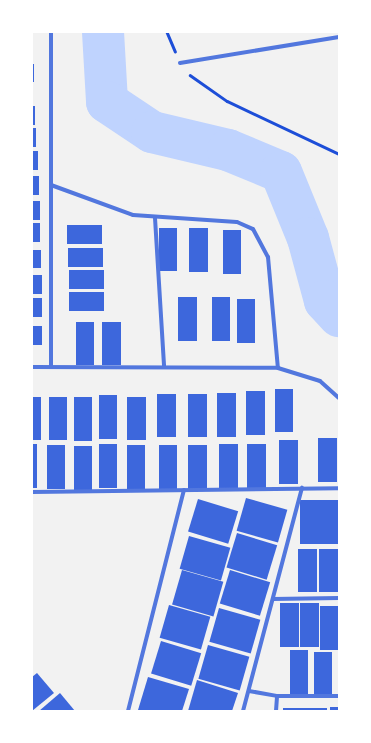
<!DOCTYPE html>
<style>
body{margin:0}
#map{position:relative;width:371px;height:743px;overflow:hidden;background:#f2f2f2;font-family:Bitter,serif}
div>[style]{position:absolute}
.green>*{inset:0;background:#dbe4f7}
.river>*{height:42px;margin:-21px;padding:0 21px;transform-origin:21px;border-radius:21px;background:#bfd3fe}
.building>*{inset:0;background:#3d67dc;transform-origin:0 0}
.path>*{height:2.5px;margin:-1.25px;padding:0 1.25px;transform-origin:1.25px;border-radius:1.25px;background:#1d4ed8}
.minor>*{height:4px;margin:-2px;padding:0 2px;transform-origin:2px;border-radius:2px;background:#5277de}
span{translate:-50% -50%;white-space:nowrap;text-align:center;line-height:1.15;-webkit-text-stroke:4px #fff;paint-order:stroke}
.frame{position:absolute;inset:0;border:33px solid #fff;pointer-events:none}
</style>
<div id="map">
<div class="green">
<i style="clip-path:polygon(339px 300px,339px 316px,325px 301px)"></i>
</div>
<div class="river">
<i style="left:103px;top:32px;width:70px;rotate:86.7deg"></i>
<i style="left:107px;top:102px;width:54px;rotate:33.7deg"></i>
<i style="left:152px;top:132px;width:78px;rotate:13.3deg"></i>
<i style="left:228px;top:150px;width:57px;rotate:22.5deg"></i>
<i style="left:281px;top:172px;width:71px;rotate:67.8deg"></i>
<i style="left:308px;top:238px;width:65px;rotate:74.9deg"></i>
<i style="left:325px;top:301px;width:21px;rotate:47deg"></i>
</div>
<div class="building">
<i style="left:32px;top:43px;width:1px;height:18px"></i>
<i style="left:32px;top:64px;width:2px;height:18px"></i>
<i style="left:32px;top:84px;width:1px;height:19px"></i>
<i style="left:32px;top:106px;width:3px;height:19px"></i>
<i style="left:32px;top:128px;width:4px;height:19px"></i>
<i style="left:32px;top:151px;width:6px;height:19px"></i>
<i style="left:32px;top:176px;width:7px;height:19px"></i>
<i style="left:32px;top:201px;width:8px;height:19px"></i>
<i style="left:32px;top:223px;width:8px;height:19px"></i>
<i style="left:67px;top:225px;width:35px;height:19px"></i>
<i style="left:159px;top:228px;width:18px;height:43px"></i>
<i style="left:189px;top:228px;width:19px;height:44px"></i>
<i style="left:223px;top:230px;width:18px;height:44px"></i>
<i style="left:68px;top:248px;width:35px;height:19px"></i>
<i style="left:32px;top:250px;width:9px;height:18px"></i>
<i style="left:69px;top:270px;width:35px;height:19px"></i>
<i style="left:32px;top:275px;width:10px;height:19px"></i>
<i style="left:69px;top:292px;width:35px;height:19px"></i>
<i style="left:178px;top:297px;width:19px;height:44px"></i>
<i style="left:212px;top:297px;width:18px;height:44px"></i>
<i style="left:32px;top:298px;width:10px;height:19px"></i>
<i style="left:237px;top:299px;width:18px;height:44px"></i>
<i style="left:76px;top:322px;width:18px;height:43px"></i>
<i style="left:102px;top:322px;width:19px;height:43px"></i>
<i style="left:32px;top:326px;width:10px;height:19px"></i>
<i style="left:275px;top:389px;width:18px;height:43px"></i>
<i style="left:246px;top:391px;width:19px;height:44px"></i>
<i style="left:217px;top:393px;width:19px;height:44px"></i>
<i style="left:157px;top:394px;width:19px;height:43px"></i>
<i style="left:188px;top:394px;width:19px;height:43px"></i>
<i style="left:99px;top:395px;width:18px;height:44px"></i>
<i style="left:32px;top:397px;width:9px;height:43px"></i>
<i style="left:49px;top:397px;width:18px;height:43px"></i>
<i style="left:74px;top:397px;width:18px;height:44px"></i>
<i style="left:127px;top:397px;width:19px;height:43px"></i>
<i style="left:318px;top:438px;width:19px;height:44px"></i>
<i style="left:279px;top:440px;width:19px;height:44px"></i>
<i style="left:32px;top:444px;width:5px;height:44px"></i>
<i style="left:99px;top:444px;width:18px;height:44px"></i>
<i style="left:219px;top:444px;width:19px;height:44px"></i>
<i style="left:247px;top:444px;width:19px;height:44px"></i>
<i style="left:47px;top:445px;width:18px;height:44px"></i>
<i style="left:127px;top:445px;width:18px;height:44px"></i>
<i style="left:159px;top:445px;width:18px;height:44px"></i>
<i style="left:188px;top:445px;width:19px;height:44px"></i>
<i style="left:74px;top:446px;width:18px;height:44px"></i>
<i style="left:246px;top:498px;width:43px;height:34px;rotate:16deg"></i>
<i style="left:198px;top:499px;width:42px;height:34px;rotate:17deg"></i>
<i style="left:300px;top:500px;width:38px;height:44px"></i>
<i style="left:237px;top:533px;width:42px;height:36px;rotate:17deg"></i>
<i style="left:189px;top:536px;width:43px;height:34px;rotate:16deg"></i>
<i style="left:298px;top:549px;width:19px;height:43px"></i>
<i style="left:319px;top:549px;width:19px;height:43px"></i>
<i style="left:182px;top:570px;width:43px;height:36px;rotate:16deg"></i>
<i style="left:230px;top:570px;width:42px;height:35px;rotate:17deg"></i>
<i style="left:280px;top:603px;width:19px;height:44px"></i>
<i style="left:300px;top:603px;width:19px;height:44px"></i>
<i style="left:169px;top:605px;width:43px;height:34px;rotate:16deg"></i>
<i style="left:320px;top:606px;width:18px;height:44px"></i>
<i style="left:219px;top:608px;width:43px;height:35px;rotate:16deg"></i>
<i style="left:161px;top:641px;width:42px;height:34px;rotate:17deg"></i>
<i style="left:208px;top:645px;width:43px;height:35px;rotate:16deg"></i>
<i style="left:290px;top:650px;width:18px;height:44px"></i>
<i style="left:314px;top:652px;width:18px;height:43px"></i>
<i style="clip-path:polygon(37px 673px,54px 693px,32px 711px,32px 677px)"></i>
<i style="clip-path:polygon(148px 677px,189px 689px,182px 711px,138px 710px)"></i>
<i style="clip-path:polygon(197px 680px,238px 693px,232px 711px,188px 711px)"></i>
<i style="clip-path:polygon(60px 693px,75px 711px,39px 711px)"></i>
<i style="left:330px;top:707px;width:9px;height:4px"></i>
<i style="left:283px;top:708px;width:44px;height:3px"></i>
</div>
<div class="path">
<i style="left:167px;top:32px;width:21px;rotate:67deg"></i>
<i style="left:190px;top:75px;width:45px;rotate:35.1deg"></i>
<i style="left:227px;top:101px;width:124px;rotate:25.3deg"></i>
</div>
<div class="minor">
<i style="left:180px;top:63px;width:161px;rotate:-9.3deg"></i>
<i style="left:51px;top:185px;width:87px;rotate:20.1deg"></i>
<i style="left:133px;top:215px;width:104px;rotate:3.9deg"></i>
<i style="left:237px;top:222px;width:17px;rotate:24deg"></i>
<i style="left:253px;top:229px;width:32px;rotate:62deg"></i>
<i style="left:268px;top:257px;width:111px;rotate:84.9deg"></i>
<i style="left:155px;top:218px;width:148px;rotate:86.5deg"></i>
<i style="left:51px;top:366px;width:334px;rotate:-90deg"></i>
<i style="left:32px;top:367px;width:246px;rotate:0.2deg"></i>
<i style="left:278px;top:368px;width:44px;rotate:17.2deg"></i>
<i style="left:320px;top:381px;width:25px;rotate:42deg"></i>
<i style="left:32px;top:492px;width:307px;rotate:-0.7deg"></i>
<i style="left:273px;top:599px;width:66px;rotate:-0.9deg"></i>
<i style="left:249px;top:691px;width:28px;rotate:10deg"></i>
<i style="left:277px;top:696px;width:62px"></i>
<i style="left:128px;top:711px;width:228px;rotate:-75.8deg"></i>
<i style="left:243px;top:711px;width:231px;rotate:-75.2deg"></i>
<i style="left:276px;top:711px;width:15px;rotate:-86deg"></i>
</div>
<div class="frame"></div>
</div>
